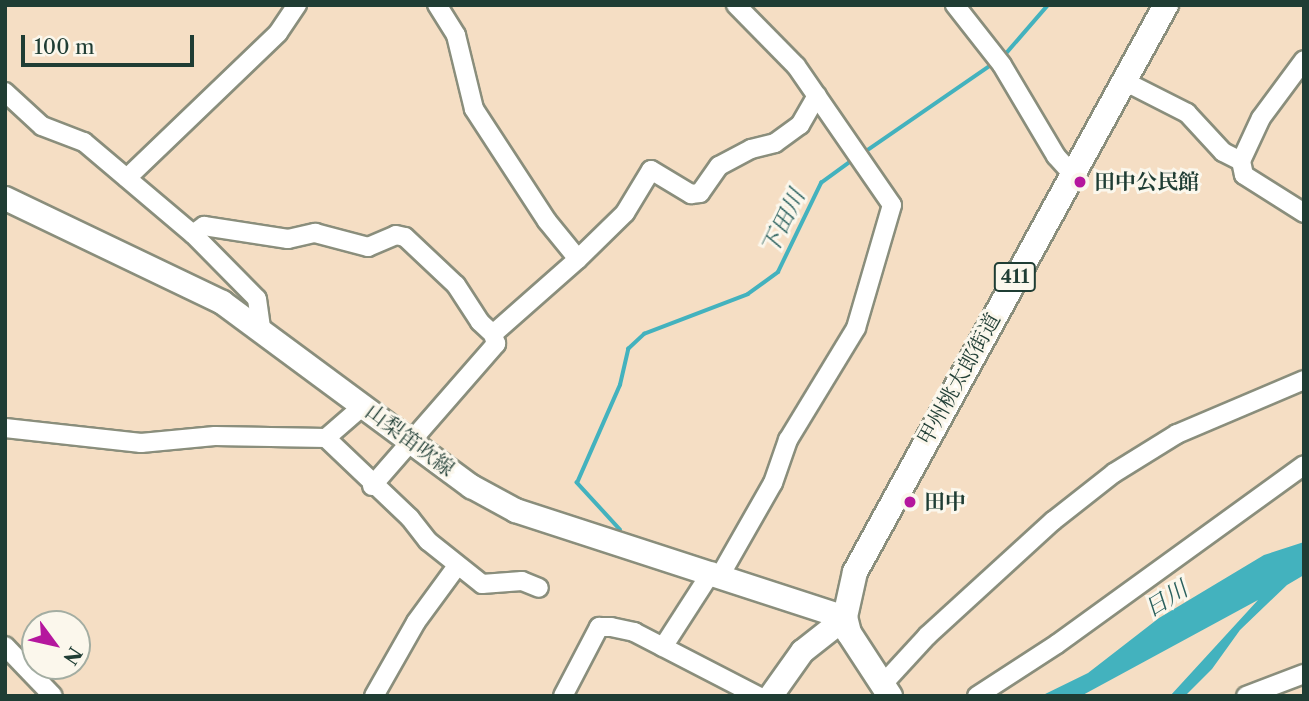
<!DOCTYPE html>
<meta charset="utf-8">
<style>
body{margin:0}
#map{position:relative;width:1309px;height:701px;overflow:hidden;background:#f5dec4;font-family:"Libre Caslon Text","Noto Serif JP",serif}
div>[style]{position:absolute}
.water>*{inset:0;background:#43b2be}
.stream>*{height:3.5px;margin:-1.75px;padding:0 1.75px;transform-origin:1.75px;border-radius:1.75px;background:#43b2be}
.roads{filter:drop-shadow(2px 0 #8a8e7c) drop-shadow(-2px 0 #8a8e7c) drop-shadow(0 2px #8a8e7c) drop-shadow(0 -2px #8a8e7c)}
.minor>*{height:18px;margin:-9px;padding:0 9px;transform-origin:9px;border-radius:9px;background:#fff}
.major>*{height:23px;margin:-11.5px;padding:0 11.5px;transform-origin:11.5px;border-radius:11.5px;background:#fff}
.highway>*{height:24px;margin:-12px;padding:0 12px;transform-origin:12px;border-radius:12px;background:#fff}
.dots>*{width:19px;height:19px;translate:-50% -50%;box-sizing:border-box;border:4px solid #fbf7ec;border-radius:50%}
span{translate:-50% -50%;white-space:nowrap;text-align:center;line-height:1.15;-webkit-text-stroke:6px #fbf7ec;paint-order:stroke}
.shield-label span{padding:2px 5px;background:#fbf7ec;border:2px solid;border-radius:5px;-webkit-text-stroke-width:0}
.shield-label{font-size:19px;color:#1f3d34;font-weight:700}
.poi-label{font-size:21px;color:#1f3d34;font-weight:700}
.left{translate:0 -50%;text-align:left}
.street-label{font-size:21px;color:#1f3d34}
.water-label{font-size:23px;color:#2a605d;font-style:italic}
.frame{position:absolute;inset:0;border:7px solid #1f3d34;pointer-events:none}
.north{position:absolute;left:21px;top:610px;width:70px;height:70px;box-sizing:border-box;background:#fbf7ec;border:2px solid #a3ada2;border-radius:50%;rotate:123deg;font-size:19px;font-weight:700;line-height:28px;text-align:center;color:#1f3d34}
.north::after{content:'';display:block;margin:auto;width:24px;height:32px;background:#b5179e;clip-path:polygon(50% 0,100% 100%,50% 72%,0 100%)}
.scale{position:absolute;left:21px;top:35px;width:173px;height:32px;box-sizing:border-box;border:4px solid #1f3d34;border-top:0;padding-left:9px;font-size:21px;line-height:24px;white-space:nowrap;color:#1f3d34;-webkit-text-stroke:5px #fbf7ec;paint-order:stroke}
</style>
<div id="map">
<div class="water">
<i style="clip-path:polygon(1304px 542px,1304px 575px,1287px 585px,1240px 630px,1212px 669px,1185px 696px,1170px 696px,1258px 600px,1081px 696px,1041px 696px,1088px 673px,1159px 618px,1264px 555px)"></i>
</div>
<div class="stream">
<i style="left:1003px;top:57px;width:69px;rotate:-49.1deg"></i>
<i style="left:862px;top:154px;width:160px;rotate:-34.6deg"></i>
<i style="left:620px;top:530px;width:64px;rotate:-132.5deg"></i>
<i style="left:577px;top:483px;width:107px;rotate:-66.3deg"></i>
<i style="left:620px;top:385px;width:37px;rotate:-77deg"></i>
<i style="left:628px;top:349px;width:22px;rotate:-43deg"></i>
<i style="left:644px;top:334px;width:111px;rotate:-21deg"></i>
<i style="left:748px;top:294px;width:37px;rotate:-36deg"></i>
<i style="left:778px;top:272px;width:99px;rotate:-64.2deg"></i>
<i style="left:821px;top:183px;width:39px;rotate:-36deg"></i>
</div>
<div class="roads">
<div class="minor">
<i style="left:955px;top:5px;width:76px;rotate:51.9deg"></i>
<i style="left:1002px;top:65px;width:106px;rotate:59.3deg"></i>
<i style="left:1056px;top:156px;width:24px;rotate:48deg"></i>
<i style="left:1124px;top:81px;width:71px;rotate:26.9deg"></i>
<i style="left:1187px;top:113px;width:53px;rotate:47.3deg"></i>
<i style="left:1223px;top:152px;width:20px;rotate:27deg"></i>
<i style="left:1241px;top:161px;width:14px;rotate:78deg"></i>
<i style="left:1244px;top:175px;width:71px;rotate:32.3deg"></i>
<i style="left:5px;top:92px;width:50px;rotate:42.6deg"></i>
<i style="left:42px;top:126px;width:45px;rotate:20.9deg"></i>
<i style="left:84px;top:142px;width:143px;rotate:40.2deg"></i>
<i style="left:193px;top:234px;width:91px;rotate:45.4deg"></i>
<i style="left:257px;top:299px;width:28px;rotate:82deg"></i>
<i style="left:1241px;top:161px;width:47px;rotate:-65.1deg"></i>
<i style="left:1261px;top:118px;width:72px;rotate:-53.4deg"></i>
<i style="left:127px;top:178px;width:209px;rotate:-43.8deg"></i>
<i style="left:278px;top:33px;width:34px;rotate:-56deg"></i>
<i style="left:193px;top:234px;width:14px;rotate:-36deg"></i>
<i style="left:204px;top:226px;width:85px;rotate:8.8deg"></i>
<i style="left:288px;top:239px;width:28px;rotate:-13deg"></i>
<i style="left:315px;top:233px;width:55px;rotate:14.8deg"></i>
<i style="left:368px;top:247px;width:30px;rotate:-23deg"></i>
<i style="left:396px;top:235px;width:9px;rotate:13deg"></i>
<i style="left:405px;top:237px;width:70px;rotate:43.3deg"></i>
<i style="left:456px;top:285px;width:44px;rotate:57deg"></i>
<i style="left:480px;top:322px;width:18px;rotate:43deg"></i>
<i style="left:578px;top:259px;width:66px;rotate:-44.4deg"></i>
<i style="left:625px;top:213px;width:50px;rotate:-58.8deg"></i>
<i style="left:651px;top:170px;width:47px;rotate:31deg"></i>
<i style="left:691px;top:194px;width:9px;rotate:-6deg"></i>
<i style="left:700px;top:193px;width:33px;rotate:-55deg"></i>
<i style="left:719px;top:166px;width:36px;rotate:-28deg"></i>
<i style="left:751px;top:149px;width:25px;rotate:-14deg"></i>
<i style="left:775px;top:143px;width:31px;rotate:-36deg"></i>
<i style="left:800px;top:125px;width:34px;rotate:-60deg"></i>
<i style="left:5px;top:428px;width:137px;rotate:6.3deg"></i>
<i style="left:141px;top:443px;width:74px;rotate:-5.4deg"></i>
<i style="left:215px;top:436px;width:111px;rotate:1deg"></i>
<i style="left:326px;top:438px;width:116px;rotate:43.6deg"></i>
<i style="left:410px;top:518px;width:29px;rotate:52deg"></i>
<i style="left:428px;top:541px;width:69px;rotate:38.5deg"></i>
<i style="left:482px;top:584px;width:40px;rotate:-4.3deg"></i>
<i style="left:522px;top:581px;width:18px;rotate:22deg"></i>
<i style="left:326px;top:438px;width:50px;rotate:-41deg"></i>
<i style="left:372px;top:486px;width:189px;rotate:-48.9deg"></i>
<i style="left:496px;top:344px;width:10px;rotate:-107deg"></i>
<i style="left:493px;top:334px;width:113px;rotate:-41.4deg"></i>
<i style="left:578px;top:259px;width:49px;rotate:-129.2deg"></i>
<i style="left:547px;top:221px;width:134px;rotate:-123.1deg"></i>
<i style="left:474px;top:109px;width:76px;rotate:-103.7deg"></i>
<i style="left:456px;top:35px;width:36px;rotate:-122deg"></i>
<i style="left:721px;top:574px;width:105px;rotate:-60.3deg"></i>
<i style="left:773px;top:483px;width:46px;rotate:-70.8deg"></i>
<i style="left:788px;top:440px;width:131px;rotate:-58.7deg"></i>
<i style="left:856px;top:328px;width:128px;rotate:-73.7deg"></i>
<i style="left:892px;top:205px;width:169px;rotate:-124.6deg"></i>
<i style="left:796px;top:66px;width:86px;rotate:-134.5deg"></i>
<i style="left:5px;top:646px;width:69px;rotate:46.2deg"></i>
<i style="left:663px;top:647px;width:90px;rotate:-57.2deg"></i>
<i style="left:882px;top:685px;width:67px;rotate:-47.4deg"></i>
<i style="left:927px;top:636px;width:171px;rotate:-42.4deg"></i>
<i style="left:1053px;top:521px;width:78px;rotate:-38.2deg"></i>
<i style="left:1114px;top:473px;width:74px;rotate:-31.8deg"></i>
<i style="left:1177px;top:434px;width:138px;rotate:-23deg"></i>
<i style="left:374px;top:696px;width:85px;rotate:-60.4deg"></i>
<i style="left:416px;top:622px;width:69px;rotate:-53.8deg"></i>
<i style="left:563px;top:696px;width:78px;rotate:-62.4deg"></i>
<i style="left:599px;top:627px;width:12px"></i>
<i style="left:611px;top:627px;width:24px;rotate:12deg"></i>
<i style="left:634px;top:632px;width:140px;rotate:27.3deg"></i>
<i style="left:977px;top:696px;width:95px;rotate:-33deg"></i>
<i style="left:1057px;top:644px;width:305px;rotate:-35.9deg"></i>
<i style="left:1246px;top:696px;width:62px;rotate:-20.8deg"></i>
</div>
<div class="major">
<i style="left:5px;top:198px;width:241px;rotate:25.6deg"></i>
<i style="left:222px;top:302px;width:310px;rotate:36.5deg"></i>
<i style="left:471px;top:486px;width:50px;rotate:28.6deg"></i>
<i style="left:515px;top:510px;width:347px;rotate:18deg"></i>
<i style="left:770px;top:696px;width:55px;rotate:-54.6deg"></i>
<i style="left:802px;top:651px;width:55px;rotate:-38.3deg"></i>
</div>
<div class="highway">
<i style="left:890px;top:696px;width:75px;rotate:-123.1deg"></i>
<i style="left:849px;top:633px;width:16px;rotate:-104deg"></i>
<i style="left:845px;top:617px;width:46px;rotate:-77.5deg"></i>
<i style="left:855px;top:572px;width:647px;rotate:-61.26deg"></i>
</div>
</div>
<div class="dots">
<i style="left:1080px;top:182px;background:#b5179e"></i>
<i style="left:910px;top:502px;background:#b5179e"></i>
</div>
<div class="shield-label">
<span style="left:1015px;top:277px">411</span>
</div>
<div class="poi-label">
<span class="left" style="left:1094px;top:182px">田中公民館</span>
<span class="left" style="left:924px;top:502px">田中</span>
</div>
<div class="street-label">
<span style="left:959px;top:379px;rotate:-61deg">甲州桃太郎街道</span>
<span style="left:410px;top:440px;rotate:37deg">山梨笛吹線</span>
</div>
<div class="water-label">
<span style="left:783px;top:222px;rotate:-64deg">下田川</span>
<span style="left:1166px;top:599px;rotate:-32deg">日川</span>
</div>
<div class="frame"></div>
<div class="north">N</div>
<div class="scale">100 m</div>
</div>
